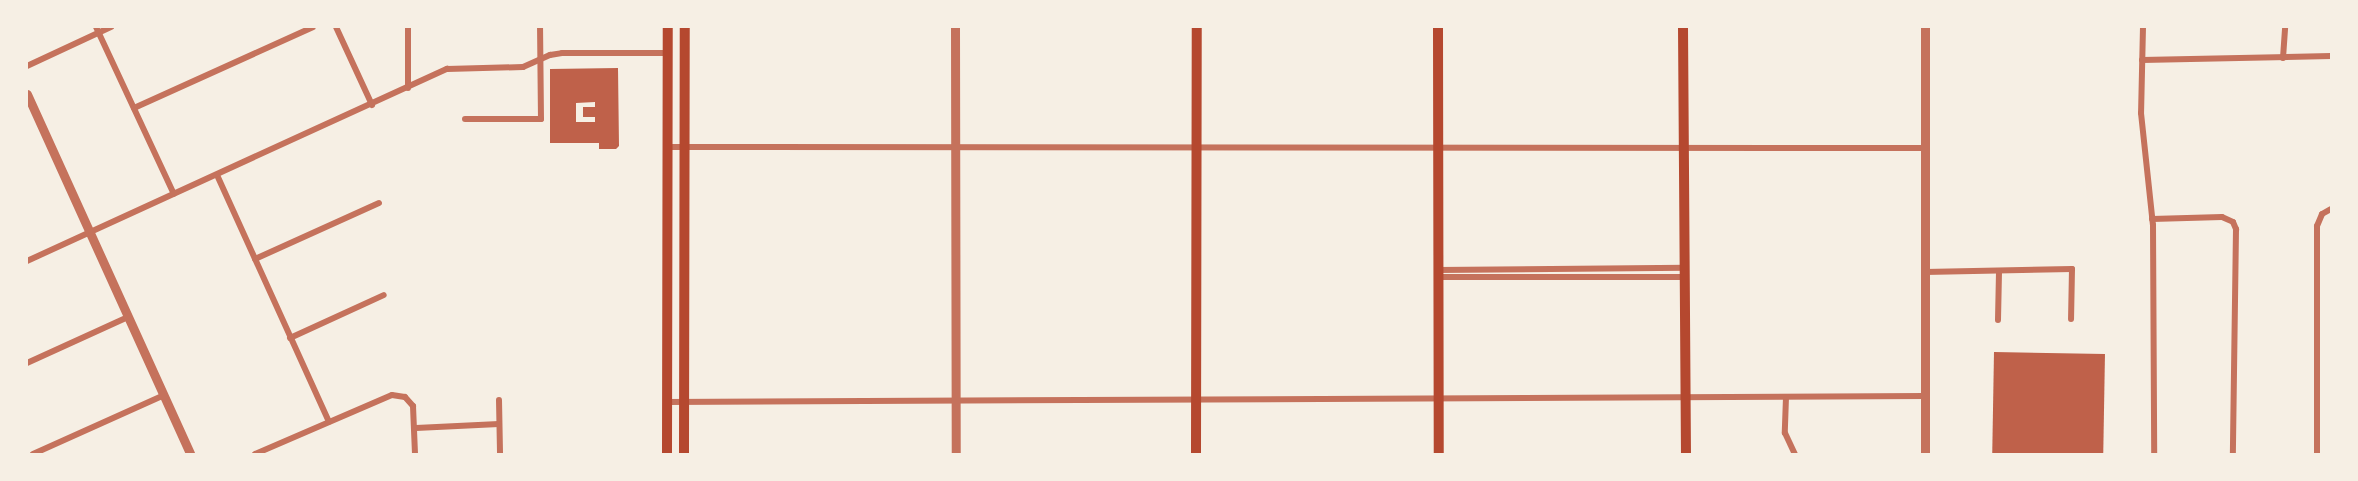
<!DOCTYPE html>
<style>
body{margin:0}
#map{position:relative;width:2358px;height:481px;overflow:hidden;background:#f6efe4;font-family:"Noto Sans",sans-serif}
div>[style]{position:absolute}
.building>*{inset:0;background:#bf614a;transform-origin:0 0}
.minor>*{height:6px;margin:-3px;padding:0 3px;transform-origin:3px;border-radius:3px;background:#c5725c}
.tertiary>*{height:9px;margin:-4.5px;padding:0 4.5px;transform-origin:4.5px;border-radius:4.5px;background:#c5725c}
.secondary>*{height:10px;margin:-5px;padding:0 5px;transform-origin:5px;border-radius:5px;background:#b5482f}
.primary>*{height:10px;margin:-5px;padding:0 5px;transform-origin:5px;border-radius:5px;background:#b5482f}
span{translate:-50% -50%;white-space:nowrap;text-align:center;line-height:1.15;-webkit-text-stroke:4.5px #f6efe4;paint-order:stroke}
.frame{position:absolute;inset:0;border:28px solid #f6efe4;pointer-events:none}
</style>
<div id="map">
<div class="building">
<i style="clip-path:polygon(evenodd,618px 68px,619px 146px,616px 149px,599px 149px,599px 143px,550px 143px,550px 69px,618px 68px,595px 102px,595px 107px,583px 107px,583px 117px,595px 117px,595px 122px,576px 122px,576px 103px,595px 102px)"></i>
<i style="left:1994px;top:352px;width:111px;height:102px;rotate:1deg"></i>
</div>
<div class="minor">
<i style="left:96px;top:27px;width:184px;rotate:65deg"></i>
<i style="left:336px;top:27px;width:86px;rotate:65.2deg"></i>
<i style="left:2143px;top:27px;width:86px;rotate:91.3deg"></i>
<i style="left:2141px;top:113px;width:113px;rotate:83.9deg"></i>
<i style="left:2153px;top:225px;width:229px;rotate:89.7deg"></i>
<i style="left:2283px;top:58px;width:31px;rotate:-86deg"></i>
<i style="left:2142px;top:60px;width:189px;rotate:-1.2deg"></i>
<i style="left:27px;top:66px;width:93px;rotate:-24.9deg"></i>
<i style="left:408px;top:88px;width:61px;rotate:-90deg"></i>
<i style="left:134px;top:108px;width:196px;rotate:-24.3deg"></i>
<i style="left:465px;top:119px;width:76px"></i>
<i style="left:541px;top:119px;width:92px;rotate:-90.6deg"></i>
<i style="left:668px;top:147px;width:1257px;rotate:0.05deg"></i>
<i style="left:217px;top:175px;width:271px;rotate:65.6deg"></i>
<i style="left:2152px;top:219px;width:70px;rotate:-1.6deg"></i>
<i style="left:2222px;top:217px;width:12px;rotate:24deg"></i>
<i style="left:2233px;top:222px;width:8px;rotate:67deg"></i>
<i style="left:2236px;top:229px;width:225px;rotate:90.8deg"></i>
<i style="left:255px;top:259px;width:136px;rotate:-24.3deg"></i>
<i style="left:27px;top:261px;width:462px;rotate:-24.6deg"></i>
<i style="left:447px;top:69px;width:76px;rotate:-1.5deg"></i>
<i style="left:523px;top:67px;width:30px;rotate:-24deg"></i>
<i style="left:550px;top:55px;width:12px;rotate:-9deg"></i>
<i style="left:562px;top:53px;width:106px"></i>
<i style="left:1438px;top:270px;width:248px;rotate:-0.5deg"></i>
<i style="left:1925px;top:272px;width:147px;rotate:-1.2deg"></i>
<i style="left:2072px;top:269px;width:50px;rotate:91.1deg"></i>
<i style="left:1438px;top:277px;width:248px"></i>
<i style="left:1998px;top:320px;width:49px;rotate:-88.8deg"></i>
<i style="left:290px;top:338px;width:103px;rotate:-24.6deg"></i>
<i style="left:27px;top:363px;width:111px;rotate:-24.5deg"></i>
<i style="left:1786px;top:397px;width:36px;rotate:92deg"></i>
<i style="left:1785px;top:433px;width:23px;rotate:65deg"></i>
<i style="left:499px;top:400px;width:54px;rotate:88.9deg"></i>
<i style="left:667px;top:402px;width:1258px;rotate:-0.27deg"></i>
<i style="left:416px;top:428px;width:83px;rotate:-2.8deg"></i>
<i style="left:33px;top:454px;width:144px;rotate:-24.2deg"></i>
<i style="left:255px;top:454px;width:149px;rotate:-23.3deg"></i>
<i style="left:392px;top:395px;width:13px;rotate:9deg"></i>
<i style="left:405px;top:397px;width:12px;rotate:48deg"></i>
<i style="left:413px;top:406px;width:48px;rotate:87.6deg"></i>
<i style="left:2317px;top:454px;width:228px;rotate:-90deg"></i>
<i style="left:2317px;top:226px;width:13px;rotate:-67deg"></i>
<i style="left:2322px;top:214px;width:10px;rotate:-29deg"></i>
</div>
<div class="tertiary">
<i style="left:955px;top:27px;width:427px;rotate:89.9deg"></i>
<i style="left:27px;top:94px;width:395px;rotate:65.6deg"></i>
<i style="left:1925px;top:454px;width:427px;rotate:-90deg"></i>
</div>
<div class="secondary">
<i style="left:1683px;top:27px;width:427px;rotate:89.6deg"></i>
<i style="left:667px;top:454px;width:427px;rotate:-89.9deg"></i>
<i style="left:684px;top:454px;width:427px;rotate:-89.9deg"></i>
</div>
<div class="primary">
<i style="left:1438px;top:27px;width:427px;rotate:89.9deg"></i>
<i style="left:1196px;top:454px;width:427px;rotate:-89.9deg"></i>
</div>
<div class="frame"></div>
</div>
